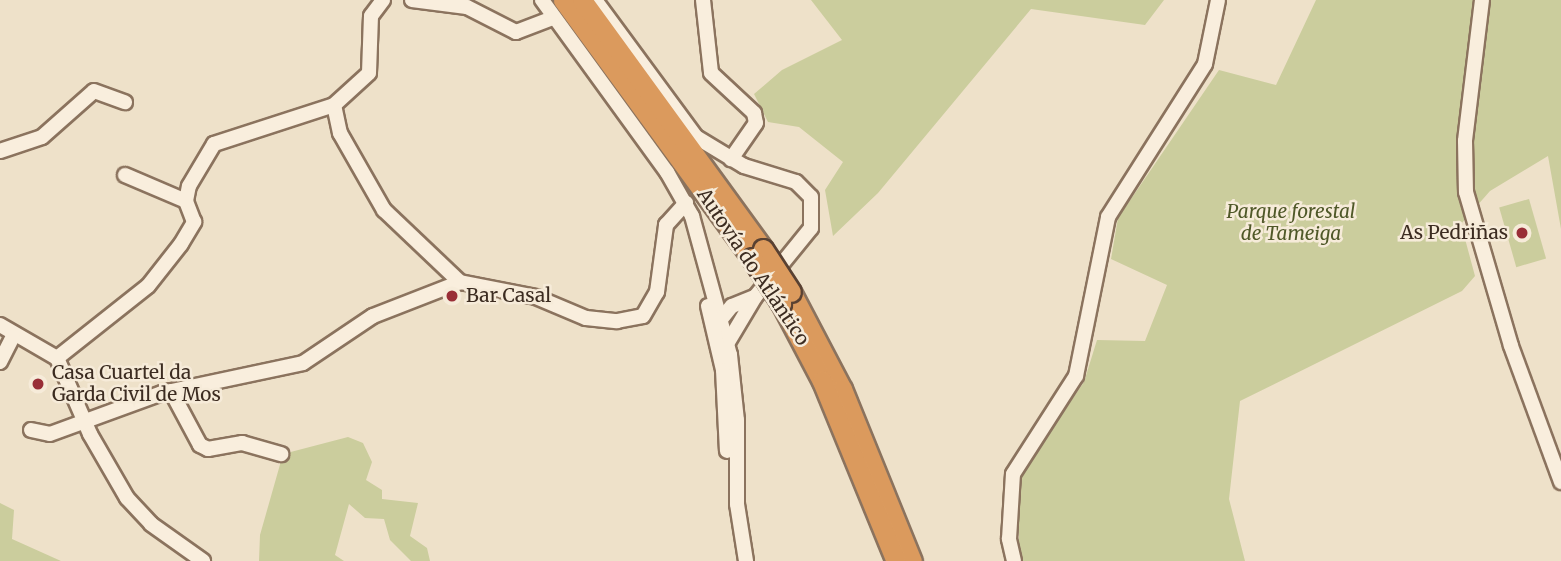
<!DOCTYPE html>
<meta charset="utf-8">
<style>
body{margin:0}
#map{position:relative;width:1561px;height:561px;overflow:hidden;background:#eee1c9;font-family:Merriweather,serif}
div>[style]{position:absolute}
.green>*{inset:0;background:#cbcd9d;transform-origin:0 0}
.roads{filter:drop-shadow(2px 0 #8b735e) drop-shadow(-2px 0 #8b735e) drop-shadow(0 2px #8b735e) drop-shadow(0 -2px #8b735e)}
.minor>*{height:14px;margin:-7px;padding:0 7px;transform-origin:7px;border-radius:7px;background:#f9eedd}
.highway>*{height:19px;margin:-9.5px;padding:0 9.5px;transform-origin:9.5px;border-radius:9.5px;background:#db9a5d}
.bridges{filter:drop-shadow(2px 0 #594132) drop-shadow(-2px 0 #594132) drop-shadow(0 2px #594132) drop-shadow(0 -2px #594132)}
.highway-bridge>*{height:19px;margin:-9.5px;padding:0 9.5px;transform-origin:9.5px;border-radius:9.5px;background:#db9a5d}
.dots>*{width:19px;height:19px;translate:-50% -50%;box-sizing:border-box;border:4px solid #f6ebd9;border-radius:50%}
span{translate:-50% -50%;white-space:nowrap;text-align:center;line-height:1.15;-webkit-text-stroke:5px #f6ebd9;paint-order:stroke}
.park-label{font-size:19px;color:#4f5828;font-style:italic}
.poi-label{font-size:19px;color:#3c2c21}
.right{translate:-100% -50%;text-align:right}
.left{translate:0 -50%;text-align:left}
.street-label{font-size:19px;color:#3c2c21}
</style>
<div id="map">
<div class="green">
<i style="clip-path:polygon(811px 0,1164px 0,1145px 25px,1031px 9px,878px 193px,833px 236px,825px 190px,843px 162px,799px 127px,768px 122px,754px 94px,782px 70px,842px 40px)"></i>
<i style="clip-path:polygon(1316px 0,1561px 0,1561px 229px,1548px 156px,1490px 191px,1461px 224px,1475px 276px,1462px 291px,1240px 401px,1229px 499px,1245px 561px,1019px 561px,1019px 477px,1084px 382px,1097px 340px,1145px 341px,1167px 285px,1111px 259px,1118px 218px,1219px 70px,1276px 85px)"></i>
<i style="left:1529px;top:199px;width:62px;height:31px;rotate:74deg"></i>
<i style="clip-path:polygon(348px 437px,363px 443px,372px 462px,366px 480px,382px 490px,382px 499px,418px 503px,410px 536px,427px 548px,430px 561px,411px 561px,390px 540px,384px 519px,365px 518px,349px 504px,335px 555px,344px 561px,259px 561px,260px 535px,283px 454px)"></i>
<i style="clip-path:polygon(0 503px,14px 510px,12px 539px,61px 561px,0 561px)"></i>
</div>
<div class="roads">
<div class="minor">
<i style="left:412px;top:0;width:55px;rotate:7.3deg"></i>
<i style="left:467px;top:7px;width:55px;rotate:27deg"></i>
<i style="left:516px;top:32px;width:40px;rotate:-21deg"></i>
<i style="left:542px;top:0;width:213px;rotate:54deg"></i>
<i style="left:667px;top:172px;width:51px;rotate:60.4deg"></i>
<i style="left:692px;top:216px;width:144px;rotate:74.7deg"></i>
<i style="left:730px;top:355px;width:65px;rotate:83.9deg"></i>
<i style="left:737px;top:420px;width:84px;rotate:90deg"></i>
<i style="left:737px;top:504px;width:58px;rotate:81deg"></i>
<i style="left:595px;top:0;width:170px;rotate:53.6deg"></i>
<i style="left:696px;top:137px;width:56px;rotate:31.1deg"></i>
<i style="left:744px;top:166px;width:54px;rotate:17.1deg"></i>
<i style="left:796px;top:182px;width:21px;rotate:45deg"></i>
<i style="left:811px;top:197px;width:31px;rotate:90deg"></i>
<i style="left:811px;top:228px;width:89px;rotate:129.1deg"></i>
<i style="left:755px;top:297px;width:55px;rotate:120.8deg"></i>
<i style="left:703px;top:0;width:73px;rotate:83.7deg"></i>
<i style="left:711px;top:73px;width:59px;rotate:42.9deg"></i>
<i style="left:754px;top:113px;width:10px;rotate:79deg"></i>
<i style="left:756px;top:123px;width:44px;rotate:124.8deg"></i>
<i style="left:1482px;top:0;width:142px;rotate:96.9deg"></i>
<i style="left:1465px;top:141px;width:51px;rotate:88.9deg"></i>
<i style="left:1466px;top:192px;width:160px;rotate:73.7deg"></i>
<i style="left:1511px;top:346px;width:145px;rotate:69.8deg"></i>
<i style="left:334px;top:105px;width:47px;rotate:-42.4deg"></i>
<i style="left:369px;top:73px;width:57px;rotate:-88deg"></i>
<i style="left:371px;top:16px;width:20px;rotate:-53deg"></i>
<i style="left:0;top:151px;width:44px;rotate:-18.4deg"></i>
<i style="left:42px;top:137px;width:69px;rotate:-41.5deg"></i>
<i style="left:94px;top:91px;width:33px;rotate:20deg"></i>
<i style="left:125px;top:175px;width:66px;rotate:23.1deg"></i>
<i style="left:708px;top:306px;width:66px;rotate:76.8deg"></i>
<i style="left:723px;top:370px;width:81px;rotate:87.2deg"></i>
<i style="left:718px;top:323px;width:22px;rotate:-51deg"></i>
<i style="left:732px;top:306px;width:24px;rotate:-22deg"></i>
<i style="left:0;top:325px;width:66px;rotate:30.1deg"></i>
<i style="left:57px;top:358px;width:83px;rotate:66.5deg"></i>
<i style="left:90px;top:434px;width:74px;rotate:60deg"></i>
<i style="left:127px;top:498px;width:35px;rotate:47deg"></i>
<i style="left:151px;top:524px;width:64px;rotate:35.4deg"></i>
<i style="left:57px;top:358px;width:116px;rotate:-38.4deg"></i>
<i style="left:148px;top:286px;width:53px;rotate:-51.8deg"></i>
<i style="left:181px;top:244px;width:26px;rotate:-59deg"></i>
<i style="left:194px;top:222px;width:22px;rotate:-111deg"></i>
<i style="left:186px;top:201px;width:15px;rotate:-79deg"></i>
<i style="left:189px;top:186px;width:49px;rotate:-59.2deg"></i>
<i style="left:214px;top:144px;width:126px;rotate:-18deg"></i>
<i style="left:334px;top:105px;width:29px;rotate:78deg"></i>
<i style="left:340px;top:133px;width:89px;rotate:60.3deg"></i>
<i style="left:384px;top:210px;width:105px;rotate:43.5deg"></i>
<i style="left:0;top:362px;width:28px;rotate:-63deg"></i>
<i style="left:171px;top:391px;width:61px;rotate:61.8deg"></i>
<i style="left:200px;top:445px;width:9px;rotate:27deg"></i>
<i style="left:208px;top:449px;width:35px;rotate:-10deg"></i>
<i style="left:242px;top:443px;width:41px;rotate:15.8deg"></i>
<i style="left:31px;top:430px;width:19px;rotate:12deg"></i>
<i style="left:50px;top:434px;width:119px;rotate:-20.1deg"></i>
<i style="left:162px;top:393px;width:144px;rotate:-12deg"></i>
<i style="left:303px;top:363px;width:84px;rotate:-33.9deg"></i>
<i style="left:373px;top:316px;width:93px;rotate:-21.3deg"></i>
<i style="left:460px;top:282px;width:77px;rotate:11.2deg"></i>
<i style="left:536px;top:297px;width:54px;rotate:22.8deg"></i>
<i style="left:586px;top:318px;width:31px;rotate:6deg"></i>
<i style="left:617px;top:321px;width:26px;rotate:-11deg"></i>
<i style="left:643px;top:316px;width:28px;rotate:-60deg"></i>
<i style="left:657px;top:292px;width:68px;rotate:-82.3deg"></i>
<i style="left:666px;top:225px;width:30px;rotate:-48deg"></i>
<i style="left:1014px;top:561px;width:23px;rotate:-103deg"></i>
<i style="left:1009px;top:539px;width:65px;rotate:-86.5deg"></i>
<i style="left:1013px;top:474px;width:117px;rotate:-57.3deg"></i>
<i style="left:1076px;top:376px;width:162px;rotate:-78.6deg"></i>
<i style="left:1108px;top:217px;width:181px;rotate:-57.6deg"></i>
<i style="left:1205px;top:64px;width:65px;rotate:-78.5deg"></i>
</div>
<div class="highway">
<i style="left:563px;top:0;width:320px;rotate:53.8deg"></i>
<i style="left:582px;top:0;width:308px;rotate:54deg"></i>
<i style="left:791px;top:292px;width:110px;rotate:62.3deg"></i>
<i style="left:842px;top:389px;width:186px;rotate:67.9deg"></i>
<i style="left:781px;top:303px;width:88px;rotate:62.3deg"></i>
<i style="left:822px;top:381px;width:195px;rotate:67.7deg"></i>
</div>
</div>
<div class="bridges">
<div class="highway-bridge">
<i style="left:763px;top:249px;width:51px;rotate:56.9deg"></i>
<i style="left:752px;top:258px;width:54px;rotate:57.2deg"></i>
</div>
</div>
<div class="dots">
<i style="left:1522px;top:233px;background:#992e37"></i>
<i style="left:452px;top:296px;background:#992e37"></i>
<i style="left:38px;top:384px;background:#992e37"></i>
</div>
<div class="park-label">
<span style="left:1291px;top:223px">Parque forestal<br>de Tameiga</span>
</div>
<div class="poi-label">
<span class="right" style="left:1508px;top:233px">As Pedriñas</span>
<span class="left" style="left:466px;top:296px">Bar Casal</span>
<span class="left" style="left:52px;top:384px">Casa Cuartel da<br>Garda Civil de Mos</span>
</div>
<div class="street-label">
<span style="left:753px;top:267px;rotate:56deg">Autovía do Atlántico</span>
</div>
</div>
